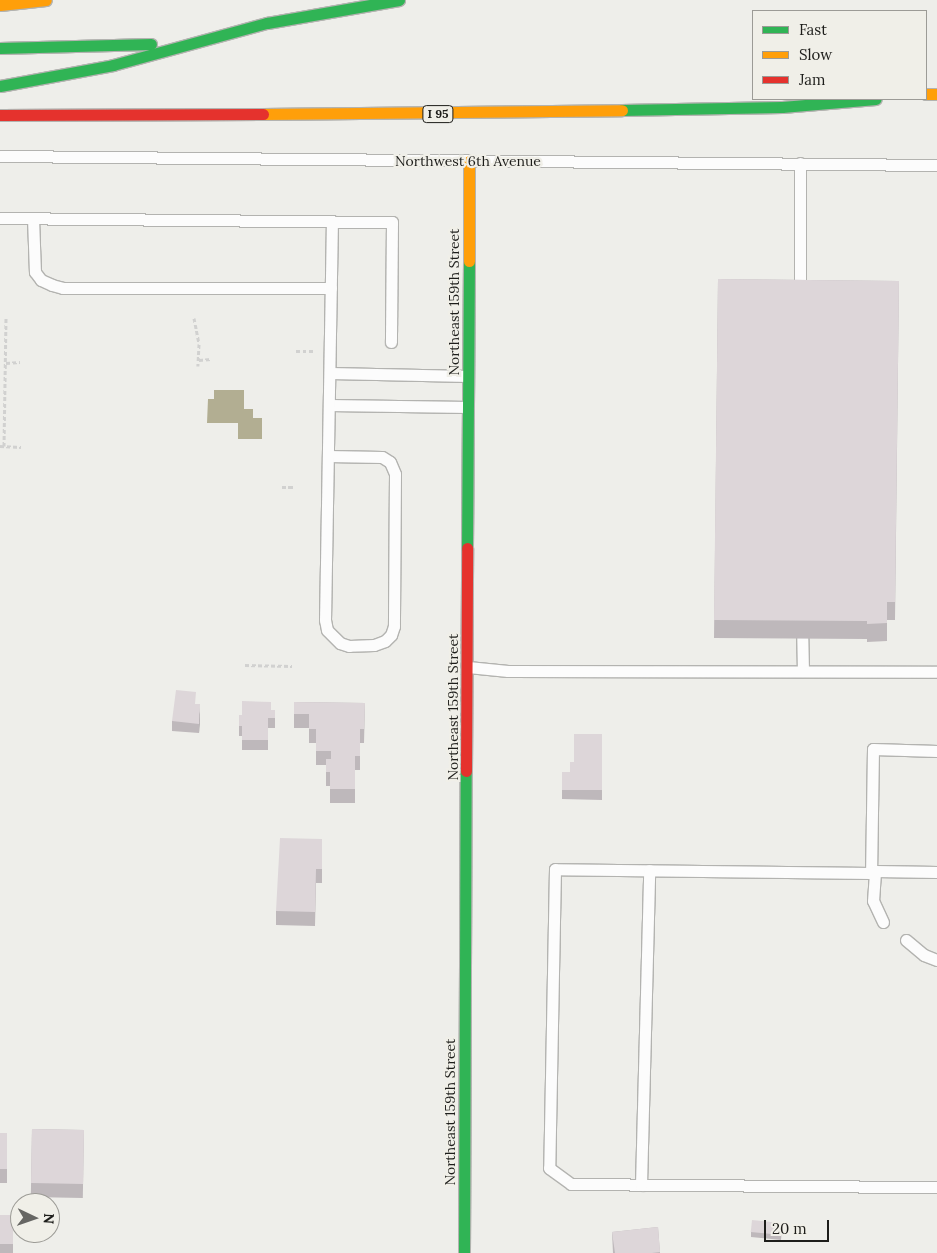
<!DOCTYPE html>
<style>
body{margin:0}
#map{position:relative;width:937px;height:1253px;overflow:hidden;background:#eeeeea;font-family:Lora,serif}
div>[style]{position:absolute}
.water>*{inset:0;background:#b2ae92}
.path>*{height:3px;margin-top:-1.5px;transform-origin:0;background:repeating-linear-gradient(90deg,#d1d1d0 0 4px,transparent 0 6.5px)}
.roads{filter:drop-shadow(1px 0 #b3b3b0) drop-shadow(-1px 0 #b3b3b0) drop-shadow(0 1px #b3b3b0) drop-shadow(0 -1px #b3b3b0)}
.lane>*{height:11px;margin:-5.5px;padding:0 5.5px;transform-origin:5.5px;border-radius:5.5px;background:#fcfcfc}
.fast>*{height:11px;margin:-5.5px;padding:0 5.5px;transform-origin:5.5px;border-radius:5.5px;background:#30b455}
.slow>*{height:11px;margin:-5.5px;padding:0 5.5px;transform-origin:5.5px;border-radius:5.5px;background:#ff9f0a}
.jam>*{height:11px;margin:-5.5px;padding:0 5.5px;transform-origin:5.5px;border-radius:5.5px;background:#e5322d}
.wall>*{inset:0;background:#beb8bb;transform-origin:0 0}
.shaded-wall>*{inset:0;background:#9b9698}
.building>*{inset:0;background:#ddd6d9;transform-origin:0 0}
span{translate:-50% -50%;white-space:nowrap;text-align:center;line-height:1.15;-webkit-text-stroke:4.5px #f0efe8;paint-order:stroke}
.shield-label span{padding:1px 4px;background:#f0efe8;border:1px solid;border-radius:4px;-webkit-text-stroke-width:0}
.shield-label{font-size:12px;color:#1d1d1a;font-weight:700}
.street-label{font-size:14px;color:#1d1d1a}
.legend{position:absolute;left:752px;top:10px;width:175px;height:90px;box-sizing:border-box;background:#f0efe8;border:1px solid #9c9b96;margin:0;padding:6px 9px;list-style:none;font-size:15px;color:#1d1d1a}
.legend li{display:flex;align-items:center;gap:10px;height:25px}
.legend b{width:25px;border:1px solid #9c9b96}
.north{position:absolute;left:10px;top:1193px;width:50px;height:50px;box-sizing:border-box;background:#f0efe8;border:1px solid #9c9b96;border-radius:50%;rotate:93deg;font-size:14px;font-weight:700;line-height:20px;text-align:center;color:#1d1d1a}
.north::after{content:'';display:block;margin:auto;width:18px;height:22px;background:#666663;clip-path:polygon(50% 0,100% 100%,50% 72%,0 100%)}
.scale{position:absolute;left:764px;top:1220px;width:65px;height:22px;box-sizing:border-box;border:2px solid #1d1d1a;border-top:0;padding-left:6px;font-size:15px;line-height:18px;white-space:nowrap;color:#1d1d1a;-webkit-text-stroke:4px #f0efe8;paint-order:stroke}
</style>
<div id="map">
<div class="water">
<i style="clip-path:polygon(214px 390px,244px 390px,244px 409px,253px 409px,253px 418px,262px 418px,262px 439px,238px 439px,238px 423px,207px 423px,208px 399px,214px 399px)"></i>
</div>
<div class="path">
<i style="left:194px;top:318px;width:26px;rotate:79deg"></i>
<i style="left:199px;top:344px;width:22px;rotate:93deg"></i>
<i style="left:296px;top:351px;width:17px"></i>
<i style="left:199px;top:360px;width:12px;rotate:-5deg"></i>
<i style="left:6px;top:363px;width:14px;rotate:-4deg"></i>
<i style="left:0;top:446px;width:21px;rotate:3deg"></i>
<i style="left:4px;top:446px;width:128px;rotate:-89.1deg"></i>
<i style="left:282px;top:487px;width:12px"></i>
<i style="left:245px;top:665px;width:47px;rotate:1.2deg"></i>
</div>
<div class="roads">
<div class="lane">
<i style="left:0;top:156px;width:937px;rotate:0.55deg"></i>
<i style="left:800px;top:163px;width:130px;rotate:90deg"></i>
<i style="left:0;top:218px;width:392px;rotate:0.6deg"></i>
<i style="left:392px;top:222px;width:120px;rotate:90.5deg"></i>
<i style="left:33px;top:218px;width:54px;rotate:87.9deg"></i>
<i style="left:35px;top:272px;width:10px;rotate:53deg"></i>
<i style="left:41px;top:280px;width:12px;rotate:24deg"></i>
<i style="left:52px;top:285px;width:11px;rotate:15deg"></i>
<i style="left:63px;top:288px;width:268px"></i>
<i style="left:330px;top:373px;width:138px;rotate:1.2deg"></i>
<i style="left:329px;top:405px;width:139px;rotate:0.8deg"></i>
<i style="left:328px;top:456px;width:54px;rotate:1.1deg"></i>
<i style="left:382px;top:457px;width:9px;rotate:32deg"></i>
<i style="left:390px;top:462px;width:13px;rotate:67deg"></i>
<i style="left:395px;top:474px;width:152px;rotate:90.4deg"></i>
<i style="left:394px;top:626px;width:9px;rotate:108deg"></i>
<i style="left:391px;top:635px;width:8px;rotate:135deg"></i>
<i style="left:385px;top:641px;width:12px;rotate:160deg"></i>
<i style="left:374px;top:645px;width:25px;rotate:178deg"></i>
<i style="left:349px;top:646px;width:9px;rotate:-162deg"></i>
<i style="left:340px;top:643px;width:18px;rotate:-135deg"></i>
<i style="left:327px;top:630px;width:10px;rotate:-101deg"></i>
<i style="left:325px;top:620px;width:399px;rotate:-89deg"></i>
<i style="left:802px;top:624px;width:47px;rotate:88.8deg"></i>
<i style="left:468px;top:667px;width:40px;rotate:5.7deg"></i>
<i style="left:508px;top:671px;width:429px;rotate:0.1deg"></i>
<i style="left:937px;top:751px;width:64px;rotate:-178.2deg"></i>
<i style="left:873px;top:749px;width:124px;rotate:90.9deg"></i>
<i style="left:871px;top:873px;width:316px;rotate:-179.3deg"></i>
<i style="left:555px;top:869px;width:299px;rotate:91.1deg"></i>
<i style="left:549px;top:1168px;width:27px;rotate:36deg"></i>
<i style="left:571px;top:1184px;width:366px;rotate:0.5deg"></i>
<i style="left:883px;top:922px;width:23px;rotate:-115deg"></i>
<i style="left:873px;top:901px;width:30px;rotate:-86deg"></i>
<i style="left:875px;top:871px;width:62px;rotate:0.9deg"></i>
<i style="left:906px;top:940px;width:23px;rotate:40deg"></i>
<i style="left:924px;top:955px;width:14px;rotate:21deg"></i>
<i style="left:641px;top:1185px;width:315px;rotate:-88.5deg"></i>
</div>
<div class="fast">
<i style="left:0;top:48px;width:151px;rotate:-1.5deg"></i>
<i style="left:0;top:86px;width:115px;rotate:-10.5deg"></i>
<i style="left:113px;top:65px;width:160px;rotate:-15.3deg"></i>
<i style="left:267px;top:23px;width:134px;rotate:-9.9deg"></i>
<i style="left:622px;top:110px;width:160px;rotate:-1.1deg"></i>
<i style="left:782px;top:107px;width:94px;rotate:-4.9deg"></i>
<i style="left:467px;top:548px;width:287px;rotate:-89.6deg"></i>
<i style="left:464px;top:1253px;width:482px;rotate:-89.8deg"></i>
</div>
<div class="slow">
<i style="left:0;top:5px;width:46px;rotate:-6.2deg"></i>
<i style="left:926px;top:94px;width:11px"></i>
<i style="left:263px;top:114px;width:359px;rotate:-0.6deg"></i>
<i style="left:469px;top:261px;width:100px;rotate:-90deg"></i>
</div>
<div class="jam">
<i style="left:0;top:115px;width:263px;rotate:-0.2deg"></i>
<i style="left:466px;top:771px;width:223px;rotate:-89.7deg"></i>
</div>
</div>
<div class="wall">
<i style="clip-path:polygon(718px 279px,899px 281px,895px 620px,887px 620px,887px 641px,867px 642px,867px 639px,714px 638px)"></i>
<i style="clip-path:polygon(294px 702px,365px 703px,364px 743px,360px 743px,360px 770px,355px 770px,355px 803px,330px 803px,330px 786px,326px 786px,326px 765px,316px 765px,316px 743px,309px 743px,309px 728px,294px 728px)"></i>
<i style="clip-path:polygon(196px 704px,200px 714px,199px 733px,172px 731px,172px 721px)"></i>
<i style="clip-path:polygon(271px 710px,275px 710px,275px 728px,268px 728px,268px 750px,242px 750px,242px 736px,239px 736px,239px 715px,242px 715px)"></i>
<i style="clip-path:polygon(602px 734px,602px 800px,562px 799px,562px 772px,570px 772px,574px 762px)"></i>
<i style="clip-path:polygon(322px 853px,322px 883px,316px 883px,315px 926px,276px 925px,276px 911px)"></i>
<i style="left:32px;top:1129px;width:52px;height:68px;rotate:1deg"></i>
<i style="left:0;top:1133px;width:7px;height:50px"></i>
<i style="left:0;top:1215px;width:13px;height:38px"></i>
<i style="clip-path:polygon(658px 1227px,660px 1253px,613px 1253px,612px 1232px)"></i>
<i style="clip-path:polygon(782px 1228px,781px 1240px,751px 1237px,751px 1232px)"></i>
</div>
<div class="shaded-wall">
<i style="clip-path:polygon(200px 704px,200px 714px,199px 733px,199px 724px)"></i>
</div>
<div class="building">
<i style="clip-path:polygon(718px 279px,899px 281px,895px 602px,887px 602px,887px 623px,867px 624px,867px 621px,714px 620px)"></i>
<i style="clip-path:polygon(176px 690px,196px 692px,195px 704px,200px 704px,199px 724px,172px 721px)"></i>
<i style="clip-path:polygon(242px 701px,271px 702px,271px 710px,275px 710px,275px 718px,268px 718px,268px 740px,242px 740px,242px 726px,239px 726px,239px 715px,242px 715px)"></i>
<i style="clip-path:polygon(294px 702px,365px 703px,364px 729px,360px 729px,360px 756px,355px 756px,355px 789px,330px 789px,330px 772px,326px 772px,326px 759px,331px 759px,331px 751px,316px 751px,316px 729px,309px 729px,309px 714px,294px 714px)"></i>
<i style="clip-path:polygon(574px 734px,602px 734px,602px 790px,562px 790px,562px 772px,570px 772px,570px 762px,574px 762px)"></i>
<i style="clip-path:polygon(280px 838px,322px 839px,322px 869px,316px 869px,315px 912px,276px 911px)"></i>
<i style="left:32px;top:1129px;width:52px;height:54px;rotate:1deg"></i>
<i style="left:0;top:1133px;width:7px;height:36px"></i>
<i style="left:0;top:1215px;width:13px;height:29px"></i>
<i style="left:752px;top:1220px;width:30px;height:12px;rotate:6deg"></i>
<i style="clip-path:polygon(658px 1227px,660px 1252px,652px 1253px,614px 1253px,615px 1253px,612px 1232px)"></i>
</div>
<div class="shield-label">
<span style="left:438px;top:114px">I 95</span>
</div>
<div class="street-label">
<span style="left:468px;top:161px">Northwest 6th Avenue</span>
<span style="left:454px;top:302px;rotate:-90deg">Northeast 159th Street</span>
<span style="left:453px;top:707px;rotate:-90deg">Northeast 159th Street</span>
<span style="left:450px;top:1112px;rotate:-90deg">Northeast 159th Street</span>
</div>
<ul class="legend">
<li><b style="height:6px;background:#30b455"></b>Fast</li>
<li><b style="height:6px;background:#ff9f0a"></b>Slow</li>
<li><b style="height:6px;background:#e5322d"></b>Jam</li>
</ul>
<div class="north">N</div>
<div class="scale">20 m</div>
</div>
